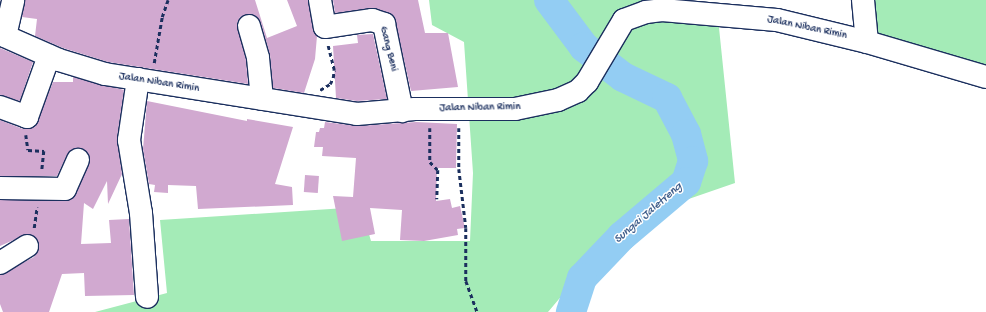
<!DOCTYPE html>
<style>
body{margin:0}
#map{position:relative;width:986px;height:312px;overflow:hidden;background:#fff;font-family:"Gochi Hand",sans-serif}
div>[style]{position:absolute}
.green>*{inset:0;background:#a4ebb7}
.river>*{height:30px;margin:-15px;padding:0 15px;transform-origin:15px;border-radius:15px;background:#93cdf3}
.building>*{inset:0;background:#d1a9d0;transform-origin:0 0}
.path>*{height:2.5px;margin-top:-1.25px;transform-origin:0;background:repeating-linear-gradient(90deg,#1b2f5e 0 4px,transparent 0 7px)}
.roads{filter:drop-shadow(1px 0 #1b2f5e) drop-shadow(-1px 0 #1b2f5e) drop-shadow(0 1px #1b2f5e) drop-shadow(0 -1px #1b2f5e)}
.minor>*{height:22px;margin:-11px;padding:0 11px;transform-origin:11px;border-radius:11px;background:#fff}
span{translate:-50% -50%;white-space:nowrap;text-align:center;line-height:1.15;-webkit-text-stroke:3px #fff;paint-order:stroke}
.street-label{font-size:11px;color:#1b2f5e}
.water-label{font-size:12px;color:#3f5e8b;font-style:italic}
</style>
<div id="map">
<div class="green">
<i style="clip-path:polygon(429px 0,654px 0,718px 18px,735px 183px,625px 221px,548px 312px,95px 312px,167px 293px,160px 220px,361px 207px,371px 241px,470px 241px,473px 173px,464px 42px,432px 25px)"></i>
<i style="clip-path:polygon(867px 0,986px 0,986px 71px,870px 42px)"></i>
</div>
<div class="river">
<i style="left:549px;top:0;width:59px;rotate:53.3deg"></i>
<i style="left:584px;top:47px;width:49px;rotate:37.6deg"></i>
<i style="left:623px;top:77px;width:49px;rotate:25.5deg"></i>
<i style="left:667px;top:98px;width:41px;rotate:62.2deg"></i>
<i style="left:686px;top:134px;width:28px;rotate:75deg"></i>
<i style="left:693px;top:161px;width:22px;rotate:108deg"></i>
<i style="left:686px;top:182px;width:84px;rotate:139.8deg"></i>
<i style="left:622px;top:236px;width:58px;rotate:133.6deg"></i>
<i style="left:582px;top:278px;width:36px;rotate:108deg"></i>
</div>
<div class="building">
<i style="clip-path:polygon(25px 0,255px 0,267px 38px,297px 26px,287px 0,308px 0,313px 29px,317px 36px,315px 59px,304px 93px,273px 88px,270px 55px,261px 23px,252px 14px,240px 17px,237px 23px,246px 60px,248px 84px,108px 62px,63px 48px,35px 36px,37px 19px,22px 17px)"></i>
<i style="clip-path:polygon(333px 0,418px 0,425px 33px,448px 33px,458px 87px,411px 91px,394px 16px,371px 8px,335px 13px)"></i>
<i style="clip-path:polygon(373px 34px,387px 99px,357px 101px,336px 98px,333px 46px,358px 43px,357px 35px)"></i>
<i style="clip-path:polygon(0 48px,33px 62px,20px 101px,0 95px)"></i>
<i style="clip-path:polygon(73px 77px,124px 90px,117px 138px,122px 174px,108px 204px,107px 181px,93px 209px,84px 203px,81px 244px,111px 243px,109px 220px,129px 219px,134px 295px,85px 296px,84px 273px,62px 274px,49px 312px,3px 312px,0 304px,0 275px,34px 257px,39px 246px,37px 239px,27px 234px,0 246px,0 200px,71px 200px,76px 194px,90px 159px,83px 149px,76px 148px,67px 155px,57px 176px,0 176px,0 120px,23px 129px,35px 127px,53px 82px,73px 82px)"></i>
<i style="clip-path:polygon(147px 101px,247px 121px,247px 119px,293px 127px,275px 184px,292px 187px,293px 205px,198px 209px,196px 186px,168px 185px,168px 193px,154px 192px,155px 185px,149px 184px,143px 149px)"></i>
<i style="clip-path:polygon(325px 122px,358px 126px,416px 122px,457px 124px,456px 168px,437px 168px,436px 201px,450px 199px,452px 208px,460px 206px,465px 228px,457px 229px,458px 235px,424px 241px,400px 240px,402px 210px,370px 208px,375px 234px,342px 241px,333px 196px,353px 197px,356px 158px,322px 156px,323px 147px,314px 147px,316px 132px,319px 132px,320px 128px,324px 128px)"></i>
<i style="left:305px;top:175px;width:14px;height:17px;rotate:4deg"></i>
</div>
<div class="path">
<i style="left:154px;top:63px;width:47px;rotate:-80.1deg"></i>
<i style="left:162px;top:17px;width:18px;rotate:-71deg"></i>
<i style="left:320px;top:90px;width:12px;rotate:-31deg"></i>
<i style="left:330px;top:84px;width:7px;rotate:-63deg"></i>
<i style="left:333px;top:78px;width:8px;rotate:-83deg"></i>
<i style="left:334px;top:70px;width:25px;rotate:-104deg"></i>
<i style="left:430px;top:128px;width:34px;rotate:90deg"></i>
<i style="left:430px;top:162px;width:11px;rotate:45deg"></i>
<i style="left:438px;top:170px;width:29px;rotate:92deg"></i>
<i style="left:459px;top:128px;width:41px;rotate:90deg"></i>
<i style="left:459px;top:169px;width:59px;rotate:83.2deg"></i>
<i style="left:466px;top:228px;width:53px;rotate:90deg"></i>
<i style="left:466px;top:281px;width:33px;rotate:70deg"></i>
<i style="left:26px;top:135px;width:15px;rotate:82deg"></i>
<i style="left:28px;top:150px;width:16px;rotate:4deg"></i>
<i style="left:44px;top:151px;width:20px;rotate:96deg"></i>
<i style="left:34px;top:228px;width:21px;rotate:-82deg"></i>
</div>
<div class="roads">
<div class="minor">
<i style="left:320px;top:0;width:27px;rotate:80deg"></i>
<i style="left:325px;top:27px;width:48px;rotate:-8.5deg"></i>
<i style="left:372px;top:20px;width:13px;rotate:18deg"></i>
<i style="left:384px;top:24px;width:89px;rotate:78.3deg"></i>
<i style="left:863px;top:0;width:42px;rotate:84.6deg"></i>
<i style="left:249px;top:26px;width:33px;rotate:74deg"></i>
<i style="left:258px;top:58px;width:41px;rotate:84.4deg"></i>
<i style="left:0;top:34px;width:64px;rotate:23.8deg"></i>
<i style="left:59px;top:60px;width:48px;rotate:16.9deg"></i>
<i style="left:105px;top:74px;width:255px;rotate:9deg"></i>
<i style="left:357px;top:114px;width:58px;rotate:-4.9deg"></i>
<i style="left:415px;top:109px;width:100px"></i>
<i style="left:515px;top:109px;width:44px;rotate:-11.8deg"></i>
<i style="left:558px;top:100px;width:22px;rotate:-24deg"></i>
<i style="left:578px;top:91px;width:13px;rotate:-45deg"></i>
<i style="left:587px;top:82px;width:72px;rotate:-59.2deg"></i>
<i style="left:624px;top:20px;width:23px;rotate:-20deg"></i>
<i style="left:646px;top:12px;width:16px;rotate:-7deg"></i>
<i style="left:662px;top:10px;width:115px;rotate:5deg"></i>
<i style="left:777px;top:20px;width:93px;rotate:13.7deg"></i>
<i style="left:867px;top:42px;width:124px;rotate:16.4deg"></i>
<i style="left:5px;top:36px;width:37px;rotate:-77deg"></i>
<i style="left:138px;top:79px;width:62px;rotate:98.4deg"></i>
<i style="left:129px;top:140px;width:74px;rotate:80.7deg"></i>
<i style="left:141px;top:213px;width:84px;rotate:85.9deg"></i>
<i style="left:0;top:107px;width:29px;rotate:20deg"></i>
<i style="left:27px;top:117px;width:65px;rotate:-70.2deg"></i>
<i style="left:0;top:188px;width:65px;rotate:0.9deg"></i>
<i style="left:65px;top:189px;width:32px;rotate:-66deg"></i>
<i style="left:0;top:263px;width:32px;rotate:-32deg"></i>
</div>
</div>
<div class="street-label">
<span style="left:807px;top:28px;rotate:12deg">Jalan Niban Rimin</span>
<span style="left:388px;top:49px;rotate:76deg">Gang Beni</span>
<span style="left:159px;top:83px;rotate:9deg">Jalan Niban Rimin</span>
<span style="left:480px;top:108px;rotate:-1deg">Jalan Niban Rimin</span>
</div>
<div class="water-label">
<span style="left:649px;top:214px;rotate:-41deg">Sungai Jaletreng</span>
</div>
</div>
